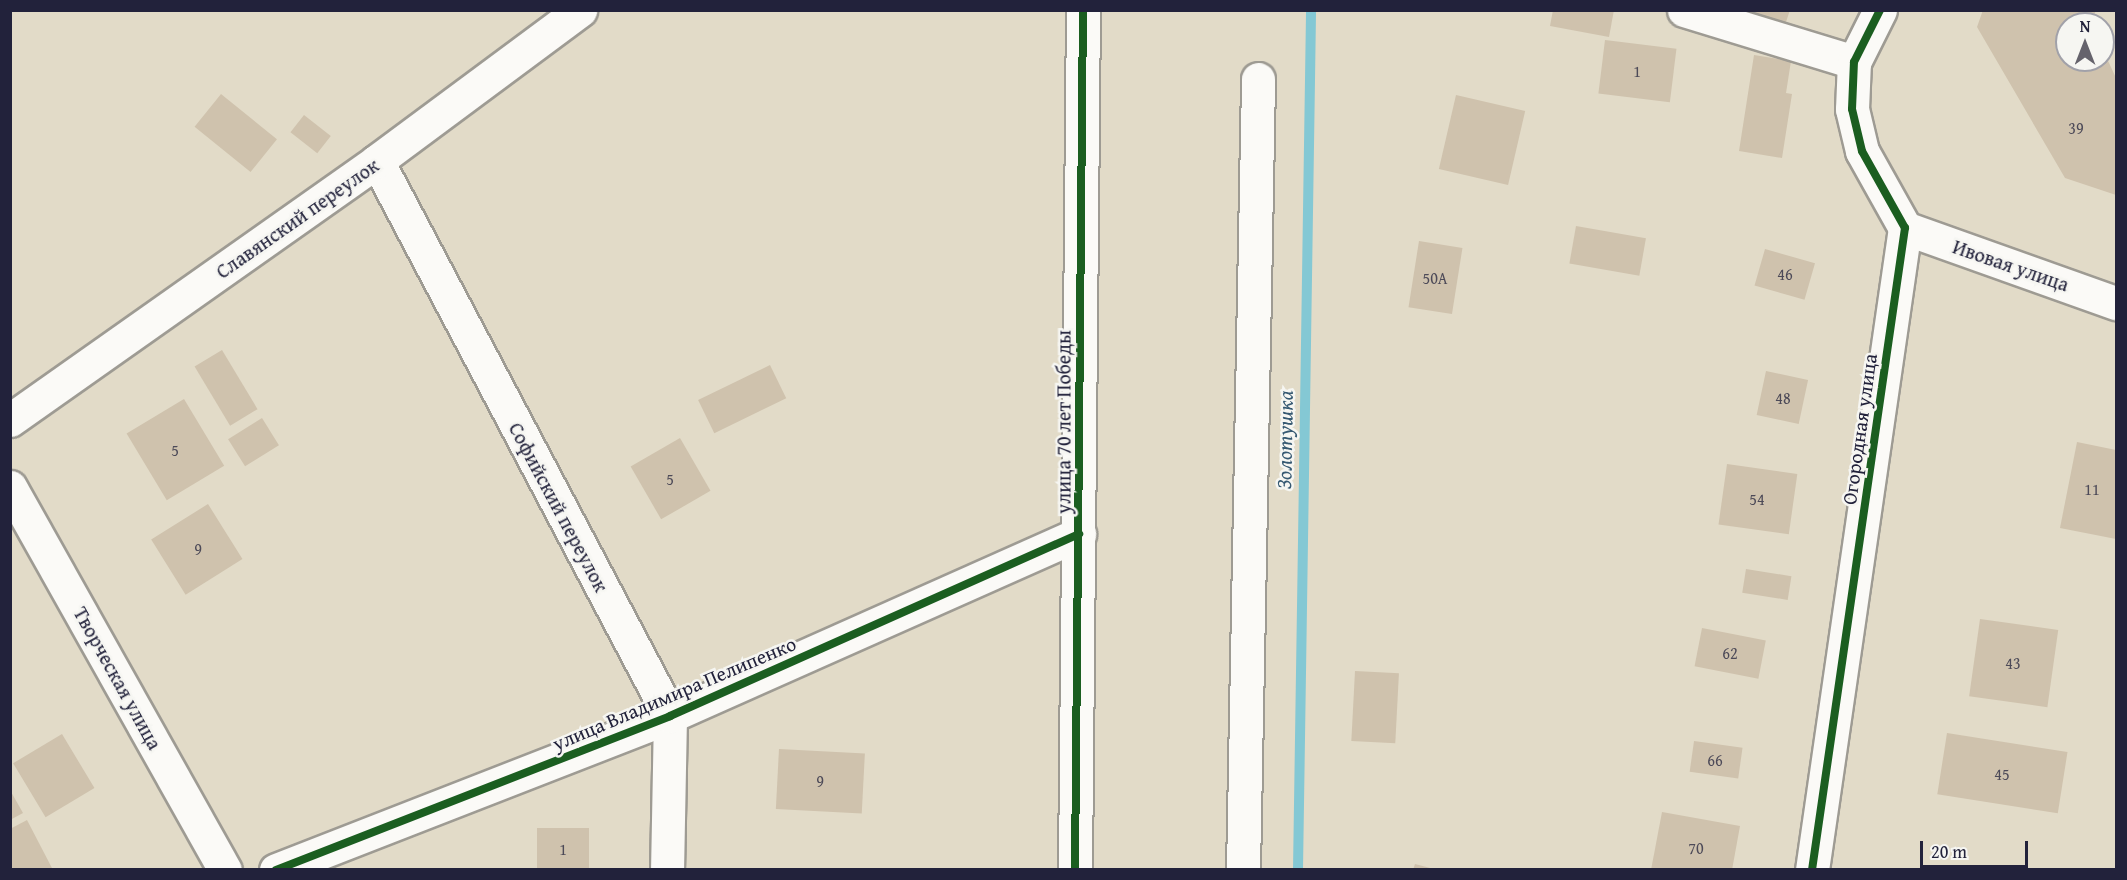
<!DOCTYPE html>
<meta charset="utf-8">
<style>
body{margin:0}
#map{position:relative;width:2127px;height:880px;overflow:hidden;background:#e2dbc8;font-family:"Gentium Book Plus",serif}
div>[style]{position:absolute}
.stream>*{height:10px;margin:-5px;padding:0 5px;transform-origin:5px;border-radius:5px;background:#84c8d4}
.building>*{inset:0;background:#cfc2ad;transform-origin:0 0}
.roads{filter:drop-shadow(2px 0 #9e9b93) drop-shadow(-2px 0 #9e9b93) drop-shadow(0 2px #9e9b93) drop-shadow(0 -2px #9e9b93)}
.minor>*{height:33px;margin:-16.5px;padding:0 16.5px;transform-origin:16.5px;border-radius:16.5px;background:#fbfaf7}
.cycleway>*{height:8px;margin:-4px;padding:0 4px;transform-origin:4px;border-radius:4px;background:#1b5e20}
span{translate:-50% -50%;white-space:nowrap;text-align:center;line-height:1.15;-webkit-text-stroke:5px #f6f6f2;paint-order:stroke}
.number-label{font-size:16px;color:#4d4a58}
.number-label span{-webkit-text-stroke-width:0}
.street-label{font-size:20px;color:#22223b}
.water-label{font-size:21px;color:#365972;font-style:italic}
.frame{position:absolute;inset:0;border:12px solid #22223b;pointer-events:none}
.north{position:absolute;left:2055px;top:12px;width:60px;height:60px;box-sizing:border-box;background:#f6f6f2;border:2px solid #a1a1a9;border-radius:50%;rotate:0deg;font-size:16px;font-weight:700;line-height:24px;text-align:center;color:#22223b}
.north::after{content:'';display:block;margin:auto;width:21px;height:27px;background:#65636c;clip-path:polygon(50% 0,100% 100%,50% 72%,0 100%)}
.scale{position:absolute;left:1920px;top:841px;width:108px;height:27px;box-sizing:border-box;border:3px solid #22223b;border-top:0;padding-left:8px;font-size:18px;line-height:21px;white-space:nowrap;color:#22223b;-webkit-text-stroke:4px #f6f6f2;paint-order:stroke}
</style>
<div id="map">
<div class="stream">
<i style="left:1298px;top:870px;width:860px;rotate:-89.13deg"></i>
</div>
<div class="building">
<i style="clip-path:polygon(1553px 10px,1614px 10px,1609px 37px,1550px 26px)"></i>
<i style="clip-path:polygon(1746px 10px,1790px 10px,1785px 25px)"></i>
<i style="clip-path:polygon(1983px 10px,2096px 10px,2091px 24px,2067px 24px,2067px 60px,2103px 60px,2103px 50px,2116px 78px,2116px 195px,2065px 178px,1977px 27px)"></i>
<i style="left:1605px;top:40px;width:72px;height:54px;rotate:7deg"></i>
<i style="clip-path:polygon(1754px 55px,1791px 61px,1786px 93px,1792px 94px,1782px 158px,1739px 151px)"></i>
<i style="left:221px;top:94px;width:72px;height:42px;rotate:39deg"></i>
<i style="left:1456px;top:95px;width:71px;height:76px;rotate:13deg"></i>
<i style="left:304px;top:115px;width:34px;height:22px;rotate:38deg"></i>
<i style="left:1576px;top:226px;width:71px;height:38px;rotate:10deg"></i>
<i style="left:1419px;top:241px;width:44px;height:67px;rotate:9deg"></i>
<i style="left:1765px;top:249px;width:52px;height:38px;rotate:16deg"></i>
<i style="left:222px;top:350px;width:69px;height:32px;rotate:59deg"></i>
<i style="left:770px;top:365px;width:37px;height:80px;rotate:64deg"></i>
<i style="left:1766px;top:371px;width:43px;height:45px;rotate:12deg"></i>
<i style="left:184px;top:399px;width:78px;height:67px;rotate:59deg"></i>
<i style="left:262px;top:418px;width:32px;height:40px;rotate:58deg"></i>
<i style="left:680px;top:438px;width:61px;height:57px;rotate:60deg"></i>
<i style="clip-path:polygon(2077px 442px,2116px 450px,2116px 539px,2060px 528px)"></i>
<i style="left:1727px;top:464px;width:71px;height:61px;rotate:8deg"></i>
<i style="left:208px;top:504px;width:65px;height:67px;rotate:58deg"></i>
<i style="left:1746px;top:569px;width:46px;height:24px;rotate:9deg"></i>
<i style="left:1980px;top:619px;width:79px;height:78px;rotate:8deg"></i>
<i style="left:1702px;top:628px;width:65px;height:39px;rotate:11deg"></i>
<i style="left:1355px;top:671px;width:44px;height:70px;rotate:3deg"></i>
<i style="left:1947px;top:733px;width:122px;height:62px;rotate:9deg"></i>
<i style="left:62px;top:734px;width:63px;height:57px;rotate:59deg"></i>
<i style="left:1694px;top:741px;width:49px;height:31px;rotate:8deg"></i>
<i style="left:779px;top:749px;width:86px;height:60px;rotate:3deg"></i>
<i style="clip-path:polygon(10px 790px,23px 813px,10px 820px)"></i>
<i style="clip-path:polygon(1662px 812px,1740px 826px,1732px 870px,1651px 870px)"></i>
<i style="clip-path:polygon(27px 820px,53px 870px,10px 870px,10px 829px)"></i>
<i style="left:589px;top:828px;width:42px;height:52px;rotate:90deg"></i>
<i style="clip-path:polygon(1415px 864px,1434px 869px,1433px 870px,1413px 870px)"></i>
</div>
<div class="roads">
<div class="minor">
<i style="left:1684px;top:10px;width:178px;rotate:17deg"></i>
<i style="left:377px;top:161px;width:628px;rotate:62.17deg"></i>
<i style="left:670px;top:716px;width:154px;rotate:91.1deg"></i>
<i style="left:1905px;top:228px;width:224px;rotate:19.6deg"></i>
<i style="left:10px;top:420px;width:449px;rotate:-35.2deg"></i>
<i style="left:377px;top:161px;width:253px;rotate:-36.6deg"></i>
<i style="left:10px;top:487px;width:439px;rotate:60.7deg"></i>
<i style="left:276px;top:870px;width:423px;rotate:-21.3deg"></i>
<i style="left:670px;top:716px;width:448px;rotate:-24deg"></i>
<i style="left:1075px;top:870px;width:860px;rotate:-89.47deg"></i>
<i style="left:1243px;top:870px;width:791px;rotate:-88.91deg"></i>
<i style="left:1812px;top:870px;width:649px;rotate:-81.76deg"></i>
<i style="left:1905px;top:228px;width:88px;rotate:-119.2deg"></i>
<i style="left:1862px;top:151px;width:43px;rotate:-103.4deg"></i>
<i style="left:1852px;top:109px;width:47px;rotate:-87.6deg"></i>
<i style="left:1854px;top:62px;width:58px;rotate:-63.4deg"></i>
</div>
</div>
<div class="cycleway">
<i style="left:276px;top:870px;width:423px;rotate:-21.3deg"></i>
<i style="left:670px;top:716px;width:448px;rotate:-24deg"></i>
<i style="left:1075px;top:870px;width:860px;rotate:-89.47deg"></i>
<i style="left:1812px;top:870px;width:649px;rotate:-81.76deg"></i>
<i style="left:1905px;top:228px;width:88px;rotate:-119.2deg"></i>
<i style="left:1862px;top:151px;width:43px;rotate:-103.4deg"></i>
<i style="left:1852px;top:109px;width:47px;rotate:-87.6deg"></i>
<i style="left:1854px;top:62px;width:58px;rotate:-63.4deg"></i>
</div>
<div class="number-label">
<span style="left:1637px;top:71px">1</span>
<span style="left:2076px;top:128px">39</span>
<span style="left:1785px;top:274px">46</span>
<span style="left:1435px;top:278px">50А</span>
<span style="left:1783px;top:398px">48</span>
<span style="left:175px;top:450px">5</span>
<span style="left:670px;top:479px">5</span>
<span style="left:2092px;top:489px">11</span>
<span style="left:1757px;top:499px">54</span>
<span style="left:198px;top:549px">9</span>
<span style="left:1730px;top:653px">62</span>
<span style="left:2013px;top:663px">43</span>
<span style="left:1715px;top:760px">66</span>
<span style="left:2002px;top:774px">45</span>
<span style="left:820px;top:781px">9</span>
<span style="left:1696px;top:848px">70</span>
<span style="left:563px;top:849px">1</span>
</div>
<div class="street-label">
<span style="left:297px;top:218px;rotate:-35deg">Славянский переулок</span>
<span style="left:2011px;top:265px;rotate:19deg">Ивовая улица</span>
<span style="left:1063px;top:422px;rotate:-90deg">улица 70 лет Победы</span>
<span style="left:1859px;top:429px;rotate:-82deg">Огородная улица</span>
<span style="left:559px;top:507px;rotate:62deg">Софийский переулок</span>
<span style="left:118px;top:678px;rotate:61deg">Творческая улица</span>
<span style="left:674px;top:693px;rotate:-23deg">улица Владимира Пелипенко</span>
</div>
<div class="water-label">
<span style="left:1285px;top:440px;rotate:-89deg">Золотушка</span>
</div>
<div class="frame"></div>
<div class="north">N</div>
<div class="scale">20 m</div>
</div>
